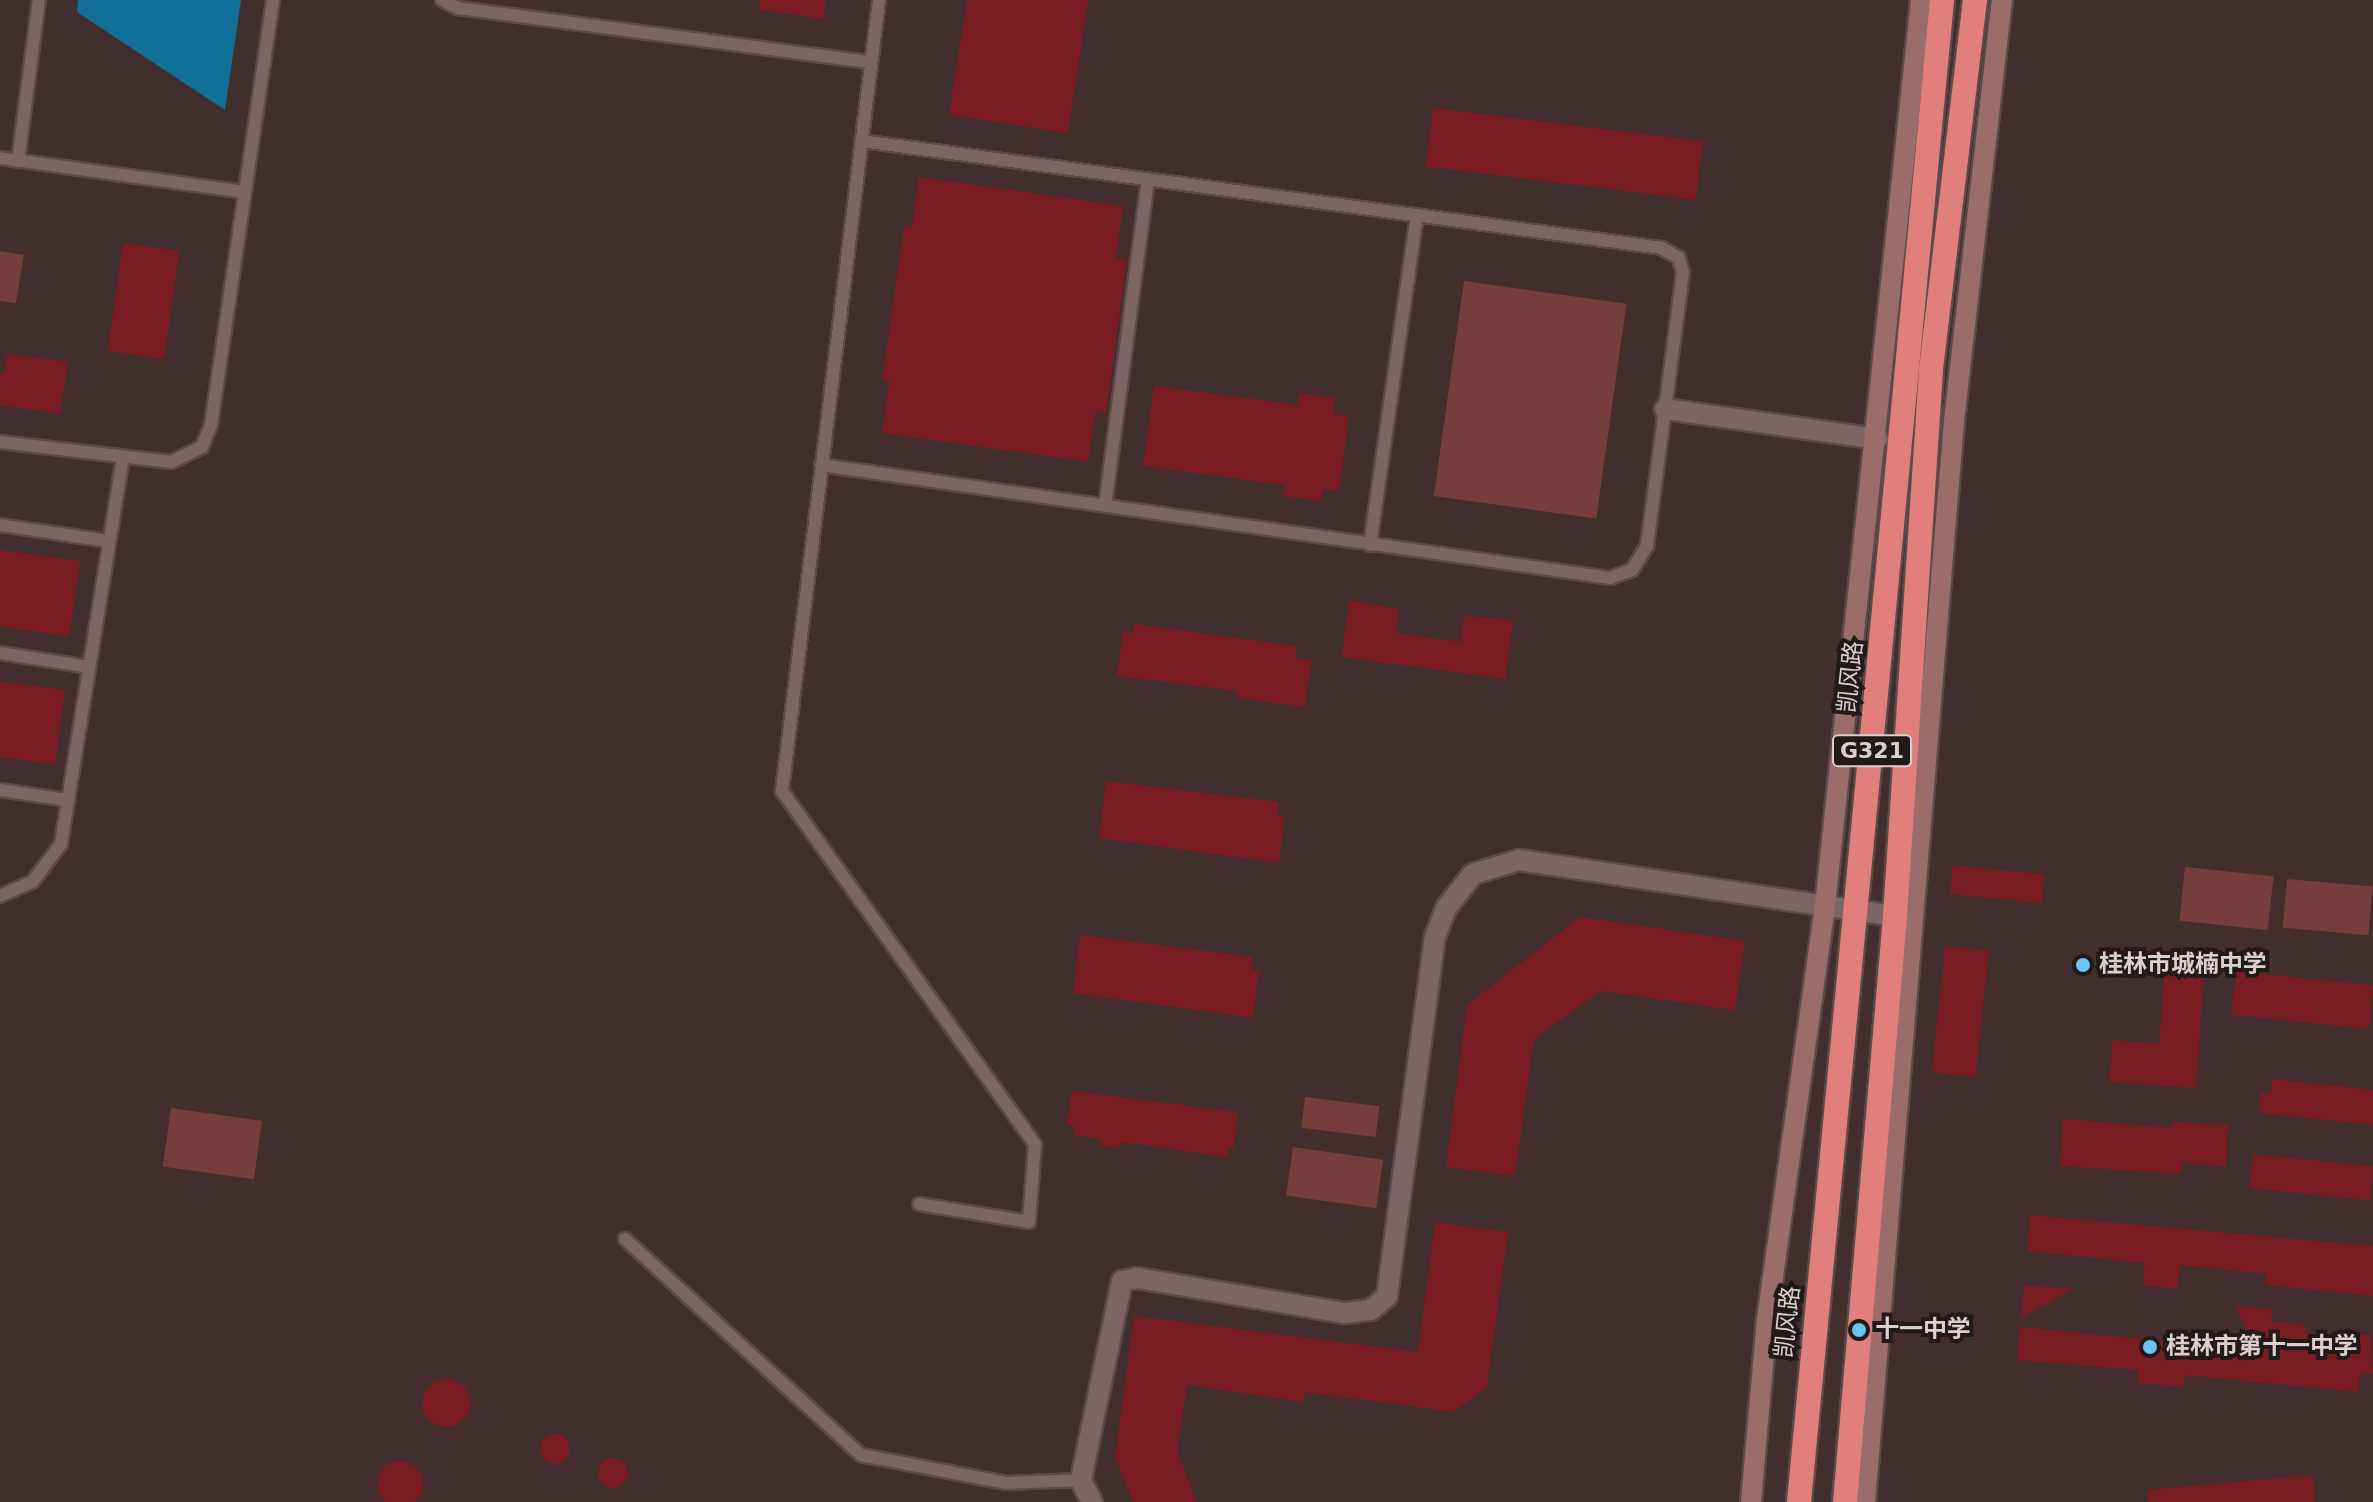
<!DOCTYPE html>
<meta charset="utf-8">
<style>
body{margin:0}
#map{position:relative;width:2373px;height:1502px;overflow:hidden;background:#422e2d;font-family:"DejaVu Sans","Noto Sans SC",sans-serif}
div>[style]{position:absolute}
.green>*{inset:0;background:#763d3c;transform-origin:0 0}
.water>*{inset:0;background:#107097}
.building>*{inset:0;background:#791d22;transform-origin:0 0}
.round{border-radius:50%}
.roads{filter:drop-shadow(2px 0 #5a4a49) drop-shadow(-2px 0 #5a4a49) drop-shadow(0 2px #5a4a49) drop-shadow(0 -2px #5a4a49)}
.lane>*{height:12px;margin:-6px;padding:0 6px;transform-origin:6px;border-radius:6px;background:#7c6563}
.street>*{height:20px;margin:-10px;padding:0 10px;transform-origin:10px;border-radius:10px;background:#7c6563}
.secondary>*{height:20px;margin:-10px;padding:0 10px;transform-origin:10px;border-radius:10px;background:#9a6d6a}
.highway>*{height:24px;margin:-12px;padding:0 12px;transform-origin:12px;border-radius:12px;background:#e07f7b}
.dots>*{width:22px;height:22px;translate:-50% -50%;box-sizing:border-box;border:4px solid #221919;border-radius:50%}
span{translate:-50% -50%;white-space:nowrap;text-align:center;line-height:1.15;-webkit-text-stroke:8px #221919;paint-order:stroke}
.shield-label span{padding:2px 6px;background:#221919;border:2px solid;border-radius:6px;-webkit-text-stroke-width:0}
.shield-label{font-size:22px;color:#dccfce;font-weight:700}
.street-label{font-size:24px;color:#dccfce}
.poi-label{font-size:24px;color:#dccfce;font-weight:700}
.left{translate:0 -50%;text-align:left}
</style>
<div id="map">
<div class="green">
<i style="clip-path:polygon(0 251px,24px 255px,16px 303px,0 301px)"></i>
<i style="left:1464px;top:281px;width:164px;height:217px;rotate:8deg"></i>
<i style="left:2185px;top:867px;width:89px;height:54px;rotate:6deg"></i>
<i style="left:2287px;top:879px;width:86px;height:49px;rotate:5deg"></i>
<i style="left:1305px;top:1097px;width:75px;height:31px;rotate:7deg"></i>
<i style="left:171px;top:1108px;width:92px;height:59px;rotate:8deg"></i>
<i style="left:1293px;top:1147px;width:91px;height:49px;rotate:8deg"></i>
</div>
<div class="water">
<i style="clip-path:polygon(78px 0,241px 0,225px 110px,77px 12px)"></i>
</div>
<div class="building">
<i style="clip-path:polygon(760px 0,826px 0,824px 19px,760px 10px)"></i>
<i style="clip-path:polygon(967px 0,1088px 0,1068px 133px,949px 115px)"></i>
<i style="left:1433px;top:108px;width:272px;height:59px;rotate:7deg"></i>
<i style="clip-path:polygon(919px 177px,1123px 206px,1116px 258px,1127px 260px,1106px 413px,1095px 412px,1088px 462px,882px 433px,889px 382px,882px 381px,904px 226px,912px 227px)"></i>
<i style="left:123px;top:243px;width:57px;height:109px;rotate:8deg"></i>
<i style="clip-path:polygon(7px 354px,68px 362px,60px 414px,0 405px,0 374px,4px 374px)"></i>
<i style="clip-path:polygon(1154px 386px,1298px 405px,1299px 393px,1335px 398px,1333px 414px,1349px 416px,1339px 491px,1323px 489px,1321px 501px,1283px 496px,1284px 485px,1143px 466px)"></i>
<i style="left:0;top:550px;width:81px;height:76px;rotate:8deg"></i>
<i style="clip-path:polygon(1349px 600px,1399px 609px,1396px 633px,1460px 642px,1464px 616px,1513px 620px,1505px 679px,1342px 657px)"></i>
<i style="clip-path:polygon(1134px 624px,1297px 646px,1296px 659px,1312px 660px,1305px 707px,1236px 698px,1237px 691px,1117px 676px,1123px 632px,1133px 633px)"></i>
<i style="clip-path:polygon(0 681px,65px 690px,55px 765px,0 757px)"></i>
<i style="clip-path:polygon(1106px 781px,1279px 802px,1277px 815px,1285px 816px,1279px 863px,1099px 838px)"></i>
<i style="left:1953px;top:865px;width:92px;height:29px;rotate:6deg"></i>
<i style="clip-path:polygon(1580px 917px,1745px 941px,1735px 1010px,1601px 991px,1534px 1039px,1515px 1176px,1446px 1167px,1467px 1005px)"></i>
<i style="clip-path:polygon(1080px 935px,1253px 957px,1251px 970px,1259px 971px,1253px 1018px,1073px 993px)"></i>
<i style="left:1945px;top:946px;width:44px;height:127px;rotate:6deg"></i>
<i style="clip-path:polygon(2179px 950px,2206px 952px,2196px 1088px,2109px 1082px,2113px 1040px,2159px 1044px,2166px 956px,2179px 956px)"></i>
<i style="left:2236px;top:971px;width:138px;height:44px;rotate:6deg"></i>
<i style="clip-path:polygon(2272px 1079px,2373px 1090px,2373px 1125px,2259px 1113px,2261px 1092px,2270px 1093px)"></i>
<i style="clip-path:polygon(1072px 1091px,1238px 1112px,1234px 1148px,1229px 1147px,1227px 1157px,1121px 1142px,1120px 1148px,1100px 1146px,1101px 1139px,1073px 1135px,1075px 1126px,1067px 1125px)"></i>
<i style="clip-path:polygon(2063px 1119px,2172px 1128px,2172px 1122px,2228px 1125px,2226px 1166px,2182px 1163px,2181px 1174px,2060px 1166px)"></i>
<i style="left:2253px;top:1154px;width:121px;height:34px;rotate:6deg"></i>
<i style="clip-path:polygon(2030px 1215px,2373px 1246px,2373px 1296px,2265px 1285px,2266px 1274px,2180px 1265px,2177px 1289px,2143px 1285px,2145px 1263px,2027px 1251px)"></i>
<i style="clip-path:polygon(1435px 1222px,1508px 1232px,1487px 1387px,1454px 1412px,1305px 1392px,1304px 1402px,1187px 1385px,1177px 1452px,1197px 1502px,1133px 1502px,1115px 1457px,1134px 1316px,1418px 1352px)"></i>
<i style="clip-path:polygon(2024px 1285px,2074px 1289px,2021px 1318px)"></i>
<i style="clip-path:polygon(2235px 1306px,2272px 1309px,2271px 1321px,2305px 1324px,2305px 1333px,2345px 1339px,2346px 1334px,2370px 1335px,2373px 1374px,2360px 1373px,2358px 1392px,2185px 1375px,2183px 1387px,2137px 1383px,2138px 1370px,2017px 1360px,2020px 1327px,2255px 1350px)"></i>
<i class="round" style="left:422px;top:1379px;width:48px;height:48px"></i>
<i class="round" style="left:540px;top:1434px;width:30px;height:30px"></i>
<i class="round" style="left:598px;top:1458px;width:30px;height:30px"></i>
<i class="round" style="left:377px;top:1461px;width:46px;height:46px"></i>
<i style="clip-path:polygon(2313px 1475px,2315px 1502px,2148px 1502px,2148px 1490px)"></i>
</div>
<div class="roads">
<div class="lane">
<i style="left:442px;top:0;width:18px;rotate:27deg"></i>
<i style="left:458px;top:8px;width:416px;rotate:7.5deg"></i>
<i style="left:879px;top:0;width:797px;rotate:96.99deg"></i>
<i style="left:782px;top:791px;width:435px;rotate:54.4deg"></i>
<i style="left:1035px;top:1145px;width:77px;rotate:94.5deg"></i>
<i style="left:1029px;top:1222px;width:111px;rotate:-170.7deg"></i>
<i style="left:0;top:158px;width:247px;rotate:7.9deg"></i>
<i style="left:18px;top:161px;width:162px;rotate:-82.6deg"></i>
<i style="left:0;top:442px;width:172px;rotate:6.7deg"></i>
<i style="left:171px;top:462px;width:34px;rotate:-26deg"></i>
<i style="left:202px;top:447px;width:24px;rotate:-68deg"></i>
<i style="left:211px;top:425px;width:429px;rotate:-81.7deg"></i>
<i style="left:821px;top:465px;width:797px;rotate:8.15deg"></i>
<i style="left:1610px;top:578px;width:23px;rotate:-20deg"></i>
<i style="left:1632px;top:570px;width:28px;rotate:-58deg"></i>
<i style="left:1647px;top:546px;width:275px;rotate:-82.5deg"></i>
<i style="left:1683px;top:273px;width:16px;rotate:-105deg"></i>
<i style="left:1679px;top:258px;width:20px;rotate:-150deg"></i>
<i style="left:1662px;top:248px;width:808px;rotate:-172.39deg"></i>
<i style="left:1105px;top:506px;width:329px;rotate:-82.5deg"></i>
<i style="left:0;top:525px;width:110px;rotate:8.4deg"></i>
<i style="left:1370px;top:545px;width:333px;rotate:-81.9deg"></i>
<i style="left:0;top:653px;width:90px;rotate:8.9deg"></i>
<i style="left:0;top:790px;width:69px;rotate:8.4deg"></i>
<i style="left:0;top:896px;width:36px;rotate:-24deg"></i>
<i style="left:33px;top:881px;width:46px;rotate:-52.9deg"></i>
<i style="left:61px;top:844px;width:390px;rotate:-80.9deg"></i>
<i style="left:625px;top:1239px;width:320px;rotate:42.5deg"></i>
<i style="left:861px;top:1455px;width:148px;rotate:10.9deg"></i>
<i style="left:1006px;top:1483px;width:75px;rotate:-2.3deg"></i>
</div>
<div class="street">
<i style="left:1665px;top:409px;width:215px;rotate:8deg"></i>
<i style="left:1092px;top:1502px;width:25px;rotate:-117deg"></i>
<i style="left:1081px;top:1480px;width:203px;rotate:-78.4deg"></i>
<i style="left:1122px;top:1281px;width:15px;rotate:-11deg"></i>
<i style="left:1137px;top:1278px;width:211px;rotate:9.6deg"></i>
<i style="left:1345px;top:1313px;width:26px;rotate:-7deg"></i>
<i style="left:1371px;top:1310px;width:21px;rotate:-41deg"></i>
<i style="left:1387px;top:1296px;width:362px;rotate:-82.4deg"></i>
<i style="left:1435px;top:937px;width:31px;rotate:-69deg"></i>
<i style="left:1446px;top:908px;width:43px;rotate:-51.5deg"></i>
<i style="left:1473px;top:874px;width:48px;rotate:-16.9deg"></i>
<i style="left:1519px;top:860px;width:380px;rotate:8.5deg"></i>
</div>
<div class="secondary">
<i style="left:1751px;top:1502px;width:184px;rotate:-85deg"></i>
<i style="left:1767px;top:1319px;width:417px;rotate:-82deg"></i>
<i style="left:1825px;top:906px;width:911px;rotate:-83.95deg"></i>
<i style="left:1865px;top:1502px;width:1085px;rotate:-85.29deg"></i>
<i style="left:1954px;top:421px;width:424px;rotate:-83.5deg"></i>
</div>
<div class="highway">
<i style="left:1799px;top:1502px;width:1509px;rotate:-84.56deg"></i>
<i style="left:1845px;top:1502px;width:588px;rotate:-85.12deg"></i>
<i style="left:1895px;top:916px;width:548px;rotate:-86.23deg"></i>
<i style="left:1931px;top:369px;width:372px;rotate:-83.2deg"></i>
</div>
</div>
<div class="dots">
<i style="left:2083px;top:965px;background:#6ac3f1"></i>
<i style="left:1859px;top:1330px;background:#6ac3f1"></i>
<i style="left:2150px;top:1347px;background:#6ac3f1"></i>
</div>
<div class="shield-label">
<span style="left:1872px;top:751px">G321</span>
</div>
<div class="street-label">
<span style="left:1851px;top:677px;rotate:-84deg">凯风路</span>
<span style="left:1788px;top:1322px;rotate:-84deg">凯风路</span>
</div>
<div class="poi-label">
<span class="left" style="left:2099px;top:965px">桂林市城楠中学</span>
<span class="left" style="left:1875px;top:1330px">十一中学</span>
<span class="left" style="left:2166px;top:1347px">桂林市第十一中学</span>
</div>
</div>
